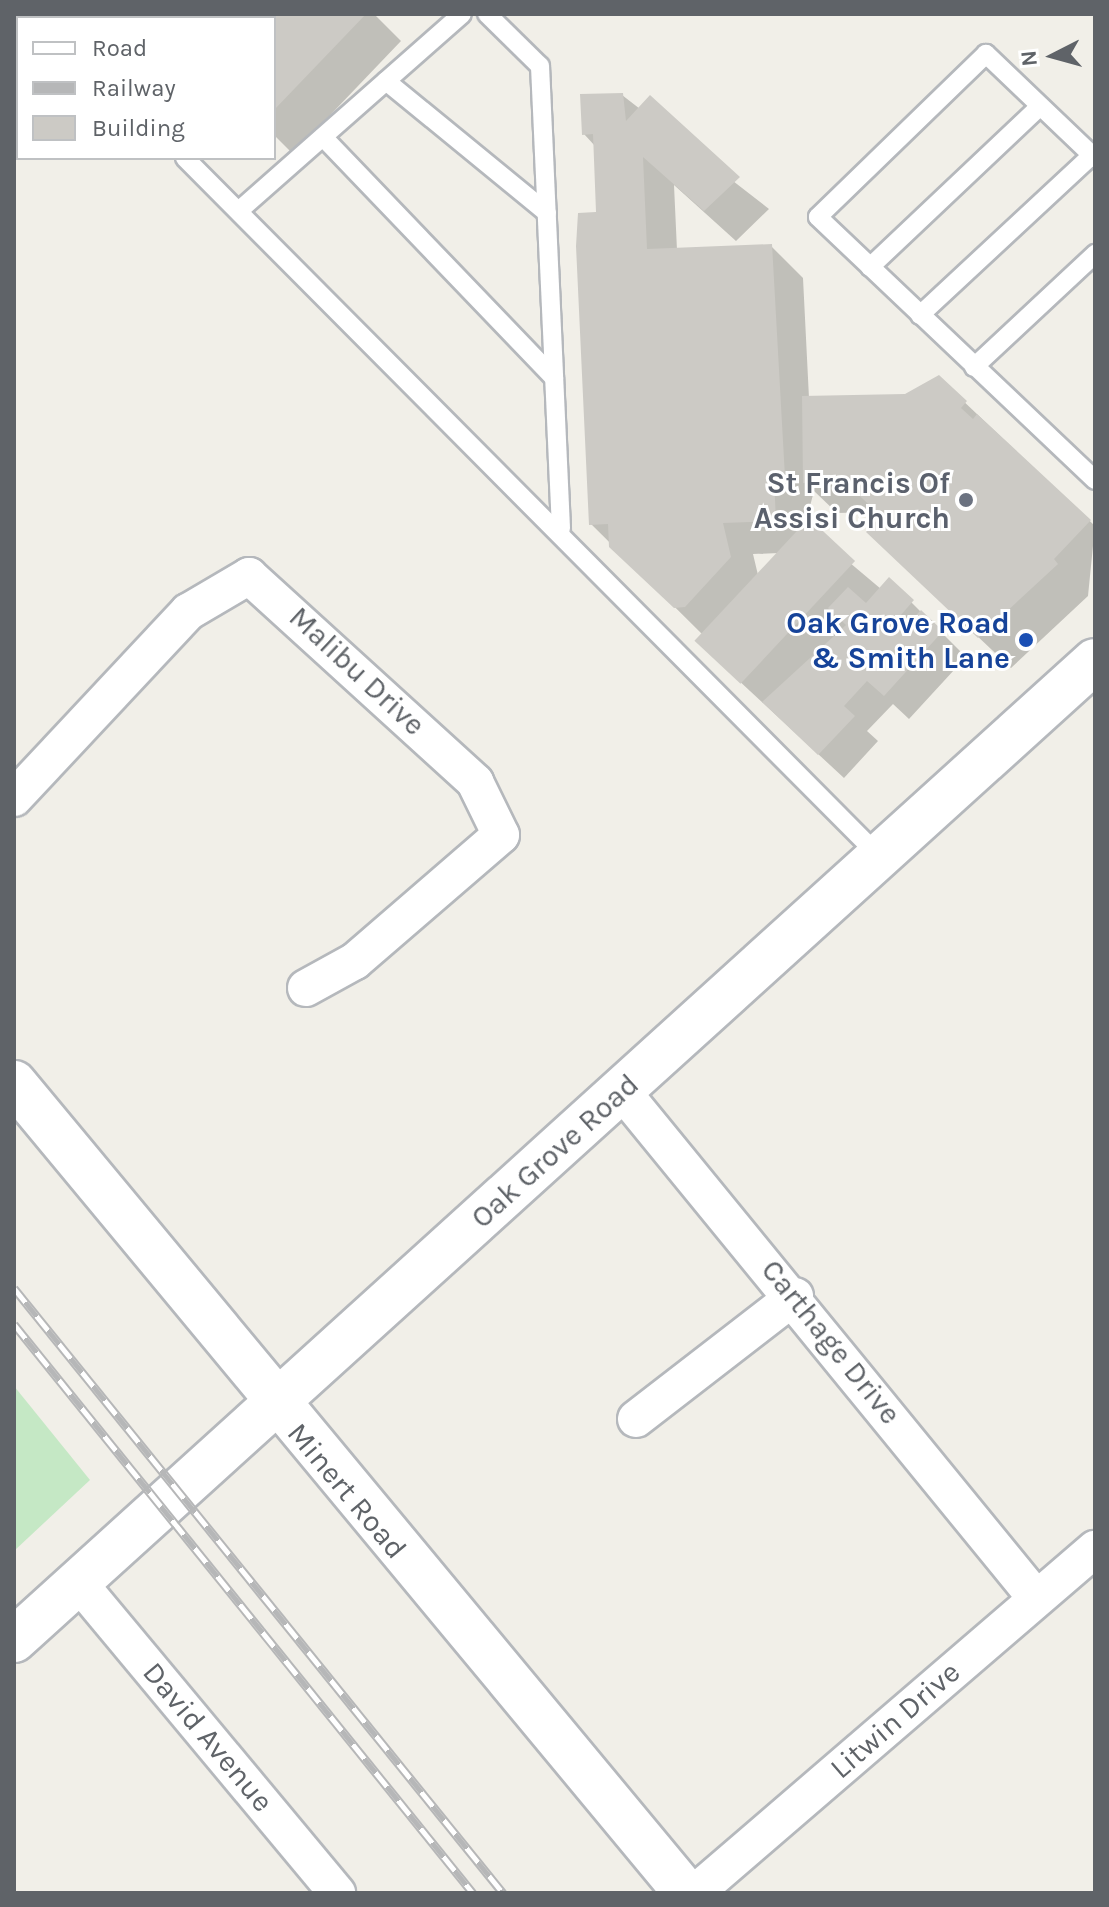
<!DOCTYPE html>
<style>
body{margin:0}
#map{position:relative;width:1109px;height:1907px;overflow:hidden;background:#f1efe8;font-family:Karla,sans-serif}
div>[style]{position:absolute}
.green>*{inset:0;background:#c5e8c5}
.shadow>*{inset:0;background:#0003}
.building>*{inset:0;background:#cccac5;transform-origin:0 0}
.roads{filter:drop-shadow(2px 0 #b5b8bc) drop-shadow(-2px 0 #b5b8bc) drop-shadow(0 2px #b5b8bc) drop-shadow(0 -2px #b5b8bc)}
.lane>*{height:18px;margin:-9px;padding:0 9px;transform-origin:9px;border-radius:9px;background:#fff}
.street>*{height:36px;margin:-18px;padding:0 18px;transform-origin:18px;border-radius:18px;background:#fff}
.secondary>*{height:44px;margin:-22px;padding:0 22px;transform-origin:22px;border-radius:22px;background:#fff}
.rail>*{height:9px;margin-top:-4.5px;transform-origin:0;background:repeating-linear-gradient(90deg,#fff 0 18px,#b6b7b8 0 36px);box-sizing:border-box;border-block:2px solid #b6b7b8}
.dots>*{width:22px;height:22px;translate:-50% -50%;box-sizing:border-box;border:4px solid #fff;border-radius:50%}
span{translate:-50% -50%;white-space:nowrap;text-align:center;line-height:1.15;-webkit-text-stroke:6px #fff;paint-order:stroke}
.worship-label{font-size:30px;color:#5b616d;font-weight:700}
.right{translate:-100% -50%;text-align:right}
.transit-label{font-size:30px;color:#164399;font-weight:700}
.street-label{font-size:30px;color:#5f6368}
.frame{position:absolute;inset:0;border:16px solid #5f6368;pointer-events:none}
.legend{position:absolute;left:16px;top:16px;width:260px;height:144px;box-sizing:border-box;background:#fff;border:2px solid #bfc1c3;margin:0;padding:10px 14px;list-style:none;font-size:24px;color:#5f6368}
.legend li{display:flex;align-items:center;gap:16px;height:40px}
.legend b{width:40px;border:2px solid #bfc1c3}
.north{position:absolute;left:1013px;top:16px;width:80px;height:80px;-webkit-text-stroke:6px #fff;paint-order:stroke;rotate:264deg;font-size:22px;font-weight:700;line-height:32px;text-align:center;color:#5f6368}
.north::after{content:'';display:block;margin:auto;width:28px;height:36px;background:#5f6368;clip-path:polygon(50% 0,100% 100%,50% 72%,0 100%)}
</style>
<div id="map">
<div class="green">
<i style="clip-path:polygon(14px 1386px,90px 1480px,14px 1551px)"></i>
</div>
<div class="shadow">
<i style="clip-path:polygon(198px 14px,374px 14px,401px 41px,293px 154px,274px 135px,274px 18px)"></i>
<i style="clip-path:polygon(evenodd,622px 95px,769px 209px,736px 241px,674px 185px,677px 250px,771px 246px,803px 278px,809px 398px,906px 396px,938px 377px,1095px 526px,1088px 596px,1011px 668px,900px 563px,878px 512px,837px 513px,814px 491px,805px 525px,881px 589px,889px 580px,966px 657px,909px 719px,893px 704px,867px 731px,878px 741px,844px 778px,722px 665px,703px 635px,591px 524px,598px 214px,595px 146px,584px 134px,622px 95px,779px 553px,758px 575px,753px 554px,779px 553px)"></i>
</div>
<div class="building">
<i style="clip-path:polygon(195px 14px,366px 14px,274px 110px,274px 18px)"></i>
<i style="clip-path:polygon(623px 93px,626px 121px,650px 95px,740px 177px,704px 211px,643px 157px,647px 249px,772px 244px,785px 477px,774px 478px,776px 521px,723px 523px,731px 557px,685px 607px,674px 608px,609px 547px,608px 524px,589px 525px,576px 246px,578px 213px,596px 212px,593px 134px,582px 135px,580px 94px)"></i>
<i style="clip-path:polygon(939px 375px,967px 401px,961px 408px,973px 419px,977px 414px,1091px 520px,1054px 559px,1058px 564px,978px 638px,866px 532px,881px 516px,845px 482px,803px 483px,802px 396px,905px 394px)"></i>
<i style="left:809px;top:518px;width:63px;height:168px;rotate:43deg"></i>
<i style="clip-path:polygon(889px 577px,914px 600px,900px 616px,908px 624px,921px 610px,943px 631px,884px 696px,867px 681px,844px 706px,855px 716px,818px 755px,762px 702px,846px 625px,828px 608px,848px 587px,866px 603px)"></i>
</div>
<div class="roads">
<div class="lane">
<i style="left:123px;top:14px;width:4px;rotate:76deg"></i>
<i style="left:487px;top:14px;width:74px;rotate:44.5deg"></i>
<i style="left:540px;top:66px;width:463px;rotate:87.4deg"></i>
<i style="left:386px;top:81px;width:208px;rotate:39.3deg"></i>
<i style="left:323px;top:137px;width:334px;rotate:46.2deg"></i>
<i style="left:185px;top:158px;width:984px;rotate:45.16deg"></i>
<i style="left:1095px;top:158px;width:151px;rotate:-136.3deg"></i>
<i style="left:986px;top:54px;width:234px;rotate:135.9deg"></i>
<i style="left:818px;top:217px;width:382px;rotate:43.5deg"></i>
<i style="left:242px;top:208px;width:293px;rotate:-41.4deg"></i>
<i style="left:870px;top:267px;width:234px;rotate:-43.4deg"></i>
<i style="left:920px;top:315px;width:235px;rotate:-42.9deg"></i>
<i style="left:974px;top:367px;width:166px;rotate:-43deg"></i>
</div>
<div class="street">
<i style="left:14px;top:798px;width:255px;rotate:-46.9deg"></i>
<i style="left:188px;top:612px;width:71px;rotate:-30.5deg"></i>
<i style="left:249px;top:576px;width:306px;rotate:42.3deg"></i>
<i style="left:475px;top:782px;width:59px;rotate:63.9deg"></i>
<i style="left:501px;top:835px;width:193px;rotate:139.2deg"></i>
<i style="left:355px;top:961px;width:56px;rotate:151.1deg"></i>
<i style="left:621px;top:1090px;width:656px;rotate:50.75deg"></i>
<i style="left:636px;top:1419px;width:201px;rotate:-37.7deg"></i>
<i style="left:78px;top:1582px;width:405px;rotate:50.2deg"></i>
<i style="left:695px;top:1893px;width:528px;rotate:-40.7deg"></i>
</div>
<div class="secondary">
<i style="left:14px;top:1083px;width:1052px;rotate:50.32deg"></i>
<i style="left:14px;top:1640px;width:1458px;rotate:-42.17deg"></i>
</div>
</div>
<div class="rail">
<i style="left:14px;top:1288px;width:778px;rotate:51.05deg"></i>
<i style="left:14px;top:1324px;width:731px;rotate:51.11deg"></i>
</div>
<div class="dots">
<i style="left:966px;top:500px;background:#6b7280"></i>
<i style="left:1026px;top:640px;background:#1a4fb4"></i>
</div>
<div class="worship-label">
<span class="right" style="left:950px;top:500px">St Francis Of<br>Assisi Church</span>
</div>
<div class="transit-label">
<span class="right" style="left:1010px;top:640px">Oak Grove Road<br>&amp; Smith Lane</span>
</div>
<div class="street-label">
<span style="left:357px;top:671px;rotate:43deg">Malibu Drive</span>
<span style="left:555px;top:1151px;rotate:-42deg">Oak Grove Road</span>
<span style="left:831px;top:1342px;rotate:51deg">Carthage Drive</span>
<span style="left:347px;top:1491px;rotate:50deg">Minert Road</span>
<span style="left:895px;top:1720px;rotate:-41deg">Litwin Drive</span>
<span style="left:208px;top:1737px;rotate:50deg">David Avenue</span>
</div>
<div class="frame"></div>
<ul class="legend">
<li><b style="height:10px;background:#fff"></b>Road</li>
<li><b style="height:10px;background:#b6b7b8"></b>Railway</li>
<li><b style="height:22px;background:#cccac5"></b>Building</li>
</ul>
<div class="north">N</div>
</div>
